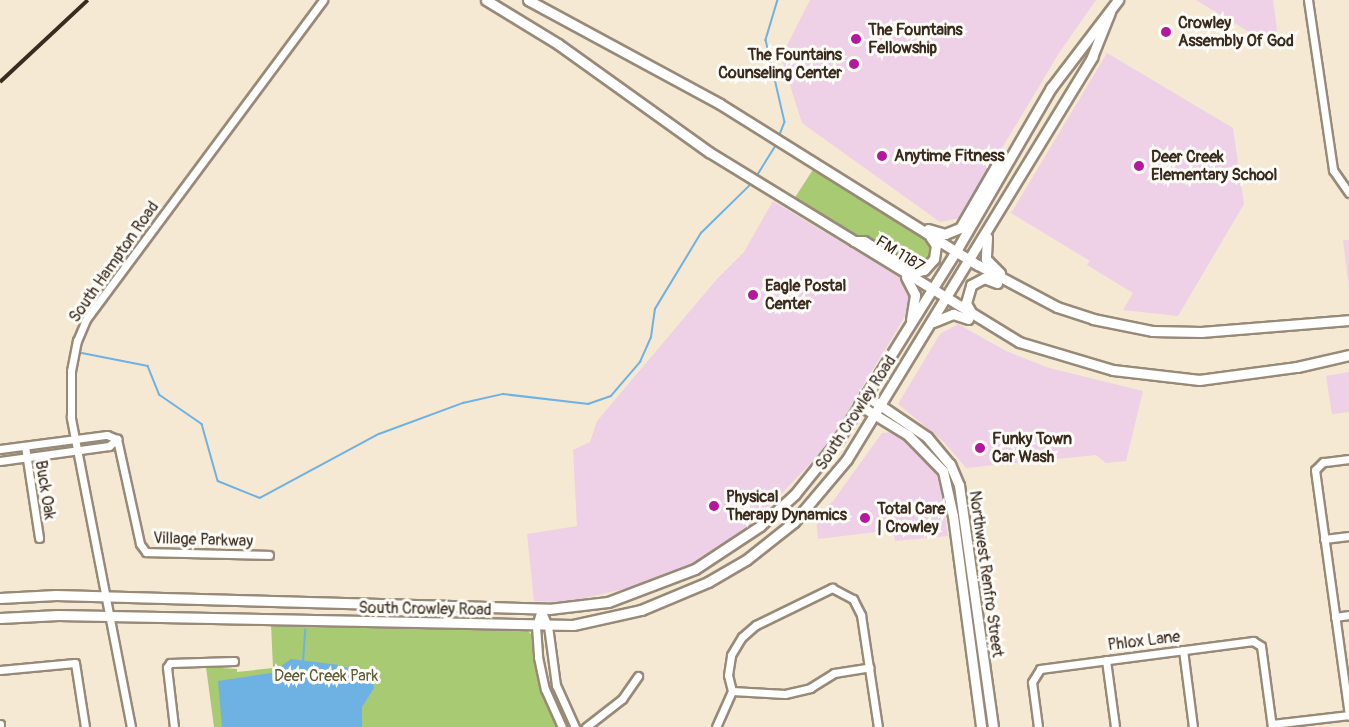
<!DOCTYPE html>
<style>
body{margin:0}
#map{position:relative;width:1349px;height:727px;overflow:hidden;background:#f5e9d3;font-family:Pangolin,sans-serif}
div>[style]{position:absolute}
.built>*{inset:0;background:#eed0e7}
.green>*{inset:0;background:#a8ca72}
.water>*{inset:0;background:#6eb1e3}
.stream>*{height:1.5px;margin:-0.75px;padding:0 0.75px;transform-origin:0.75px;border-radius:0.75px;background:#6eb1e3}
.roads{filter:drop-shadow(2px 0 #988a78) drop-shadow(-2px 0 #988a78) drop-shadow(0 2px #988a78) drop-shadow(0 -2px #988a78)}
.minor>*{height:7px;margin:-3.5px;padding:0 3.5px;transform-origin:3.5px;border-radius:3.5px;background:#fff}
.major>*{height:9px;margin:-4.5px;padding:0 4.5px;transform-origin:4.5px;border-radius:4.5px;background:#fff}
.rail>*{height:4px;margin-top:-2px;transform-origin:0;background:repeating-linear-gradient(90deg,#fdfcf7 0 4.5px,#3b2a1e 0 9px);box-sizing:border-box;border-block:2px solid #3b2a1e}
.dots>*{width:16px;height:16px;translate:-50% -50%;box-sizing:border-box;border:3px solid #fdfcf7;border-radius:50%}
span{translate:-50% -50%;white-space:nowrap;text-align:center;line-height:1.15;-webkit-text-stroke:6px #fdfcf7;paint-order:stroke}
.poi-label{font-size:16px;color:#3b2a1e;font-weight:700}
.left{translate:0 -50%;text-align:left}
.right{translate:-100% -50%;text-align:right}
.street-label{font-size:16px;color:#3b2a1e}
.park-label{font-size:16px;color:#5c5a37}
</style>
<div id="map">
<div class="built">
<i style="clip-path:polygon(810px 0,1096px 0,1059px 53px,960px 218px,940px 222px,802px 123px,781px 57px)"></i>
<i style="clip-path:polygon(1196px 0,1273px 0,1277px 31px,1269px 44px)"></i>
<i style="clip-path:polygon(1107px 53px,1233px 128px,1244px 204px,1178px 316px,1123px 310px,1133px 293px,1087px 265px,1090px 261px,1011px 213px)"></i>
<i style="clip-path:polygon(773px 201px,901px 278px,908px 285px,912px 301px,907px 313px,826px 447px,747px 530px,701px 560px,645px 584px,568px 602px,534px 601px,527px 534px,577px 526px,573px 450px,590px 442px,597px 421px,717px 279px,744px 252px)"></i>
<i style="clip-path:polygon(1343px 240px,1349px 240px,1349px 288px)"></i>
<i style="clip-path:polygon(958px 324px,1006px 351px,1049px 368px,1143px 391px,1126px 461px,1106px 463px,1096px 455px,966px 468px,944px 442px,898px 404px,940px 334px)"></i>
<i style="clip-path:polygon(1349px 372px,1349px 412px,1332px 414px,1326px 376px)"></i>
<i style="clip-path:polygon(890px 432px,910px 443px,929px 462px,940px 482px,948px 536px,895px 541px,893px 530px,818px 539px,816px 516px,833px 501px,882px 433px)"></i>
</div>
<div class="green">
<i style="clip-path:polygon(814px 168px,930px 241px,934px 250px,927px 264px,916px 269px,906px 265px,794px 199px)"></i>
<i style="clip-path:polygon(271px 624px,528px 631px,533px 636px,542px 690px,558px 727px,214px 727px,206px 667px,237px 669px,237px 672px,273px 668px)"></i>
</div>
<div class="water">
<i style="clip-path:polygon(291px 659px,339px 665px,371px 677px,374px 688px,362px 707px,362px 727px,222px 727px,218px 681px,271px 673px)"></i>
</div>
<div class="stream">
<i style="left:778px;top:0;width:42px;rotate:106.7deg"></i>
<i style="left:766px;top:40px;width:84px;rotate:77deg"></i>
<i style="left:785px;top:122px;width:14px;rotate:111deg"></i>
<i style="left:756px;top:177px;width:40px;rotate:-58deg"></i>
<i style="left:82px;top:353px;width:67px;rotate:11.1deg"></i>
<i style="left:148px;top:366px;width:31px;rotate:68deg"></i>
<i style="left:160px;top:395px;width:51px;rotate:34.6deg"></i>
<i style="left:202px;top:424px;width:59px;rotate:74.3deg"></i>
<i style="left:218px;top:481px;width:45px;rotate:22deg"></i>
<i style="left:260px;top:498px;width:135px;rotate:-28.3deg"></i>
<i style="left:379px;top:434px;width:90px;rotate:-20.3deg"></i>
<i style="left:463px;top:403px;width:41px;rotate:-12.7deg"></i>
<i style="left:503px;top:394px;width:86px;rotate:6.7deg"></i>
<i style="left:588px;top:404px;width:24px;rotate:-19deg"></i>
<i style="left:611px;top:396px;width:45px;rotate:-49.5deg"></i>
<i style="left:640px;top:362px;width:27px;rotate:-66deg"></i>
<i style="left:651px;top:337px;width:28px;rotate:-82deg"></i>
<i style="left:655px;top:309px;width:89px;rotate:-58.8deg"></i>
<i style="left:701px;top:233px;width:71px;rotate:-44.4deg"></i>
<i style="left:303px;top:662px;width:32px;rotate:-86deg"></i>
</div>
<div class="roads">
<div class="minor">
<i style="left:1308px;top:0;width:172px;rotate:81.6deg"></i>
<i style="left:1333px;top:170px;width:28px;rotate:55deg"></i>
<i style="left:117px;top:439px;width:107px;rotate:77.6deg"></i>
<i style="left:140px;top:544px;width:10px;rotate:53deg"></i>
<i style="left:146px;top:552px;width:123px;rotate:1.4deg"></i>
<i style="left:25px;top:446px;width:93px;rotate:81.3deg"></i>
<i style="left:0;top:449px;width:108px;rotate:-7.5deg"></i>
<i style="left:107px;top:435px;width:11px;rotate:22deg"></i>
<i style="left:1349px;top:459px;width:26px;rotate:173deg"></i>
<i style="left:1323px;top:462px;width:11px;rotate:135deg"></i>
<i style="left:1315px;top:470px;width:248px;rotate:82.1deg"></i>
<i style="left:0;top:461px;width:110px;rotate:-7.8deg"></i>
<i style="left:109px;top:446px;width:11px;rotate:-41deg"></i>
<i style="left:1324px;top:539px;width:25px;rotate:-7deg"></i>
<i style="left:541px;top:609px;width:18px;rotate:68deg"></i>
<i style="left:548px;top:626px;width:60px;rotate:82.3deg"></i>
<i style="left:556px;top:685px;width:46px;rotate:65.7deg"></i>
<i style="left:541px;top:609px;width:18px;rotate:106deg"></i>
<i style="left:536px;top:626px;width:31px;rotate:86deg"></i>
<i style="left:538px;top:657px;width:33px;rotate:78deg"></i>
<i style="left:545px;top:689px;width:42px;rotate:65.9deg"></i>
<i style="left:1335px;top:617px;width:14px;rotate:-8deg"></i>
<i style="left:1183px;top:650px;width:78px;rotate:82.6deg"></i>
<i style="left:1106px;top:660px;width:68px;rotate:82.3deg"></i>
<i style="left:0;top:670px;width:75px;rotate:-5.3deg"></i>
<i style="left:75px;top:663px;width:65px;rotate:81.1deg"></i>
<i style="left:732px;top:691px;width:53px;rotate:3.2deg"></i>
<i style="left:785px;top:694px;width:26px;rotate:-13deg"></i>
<i style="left:810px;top:688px;width:28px;rotate:-32deg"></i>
<i style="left:834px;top:673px;width:36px;rotate:-9deg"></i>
<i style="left:0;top:724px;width:3px;rotate:90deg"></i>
<i style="left:1272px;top:724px;width:78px;rotate:-6.7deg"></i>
<i style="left:131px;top:727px;width:316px;rotate:-101deg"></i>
<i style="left:71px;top:417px;width:46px;rotate:-90deg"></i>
<i style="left:71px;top:371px;width:31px;rotate:-79deg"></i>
<i style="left:77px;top:341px;width:25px;rotate:-67deg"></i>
<i style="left:87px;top:318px;width:396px;rotate:-53.4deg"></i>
<i style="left:174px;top:727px;width:60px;rotate:-96.7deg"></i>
<i style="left:167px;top:667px;width:5px;rotate:-53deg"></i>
<i style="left:170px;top:663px;width:64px;rotate:-1.8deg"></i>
<i style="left:586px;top:727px;width:46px;rotate:-37.9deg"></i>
<i style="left:622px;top:699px;width:28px;rotate:-55deg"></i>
<i style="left:716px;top:727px;width:39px;rotate:-66deg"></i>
<i style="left:732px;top:691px;width:16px;rotate:-104deg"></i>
<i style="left:728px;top:675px;width:20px;rotate:-81deg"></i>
<i style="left:731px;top:655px;width:21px;rotate:-59deg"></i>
<i style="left:742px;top:637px;width:18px;rotate:-41deg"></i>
<i style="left:756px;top:625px;width:85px;rotate:-26deg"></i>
<i style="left:832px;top:588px;width:24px;rotate:28deg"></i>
<i style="left:853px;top:599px;width:18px;rotate:63deg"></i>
<i style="left:861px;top:615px;width:113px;rotate:81.4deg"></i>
<i style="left:1038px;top:727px;width:45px;rotate:-97.6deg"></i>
<i style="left:1032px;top:682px;width:15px;rotate:-58deg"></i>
<i style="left:1040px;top:669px;width:215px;rotate:-7.5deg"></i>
<i style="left:1253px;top:641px;width:9px;rotate:32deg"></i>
<i style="left:1261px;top:646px;width:82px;rotate:82.3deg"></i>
</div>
<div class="major">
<i style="left:486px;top:0;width:84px;rotate:31.4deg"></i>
<i style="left:558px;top:44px;width:186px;rotate:35.6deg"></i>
<i style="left:709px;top:152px;width:364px;rotate:31.5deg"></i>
<i style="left:1019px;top:342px;width:98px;rotate:16.6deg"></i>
<i style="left:1113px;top:370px;width:87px;rotate:6.6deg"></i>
<i style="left:1199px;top:380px;width:99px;rotate:-7.6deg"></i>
<i style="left:1297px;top:367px;width:53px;rotate:-13deg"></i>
<i style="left:528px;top:0;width:218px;rotate:28.4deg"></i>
<i style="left:720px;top:104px;width:304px;rotate:32deg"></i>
<i style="left:978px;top:265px;width:89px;rotate:28deg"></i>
<i style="left:1057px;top:307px;width:38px;rotate:18deg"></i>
<i style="left:1093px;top:319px;width:60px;rotate:11.5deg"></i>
<i style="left:1152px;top:331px;width:49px;rotate:1.2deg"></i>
<i style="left:1201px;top:332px;width:148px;rotate:-4.6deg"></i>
<i style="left:928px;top:229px;width:18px;rotate:16deg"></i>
<i style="left:945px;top:234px;width:16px;rotate:-22deg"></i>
<i style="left:960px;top:228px;width:72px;rotate:-59.9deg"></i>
<i style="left:996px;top:166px;width:12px;rotate:-24deg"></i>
<i style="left:987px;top:237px;width:22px;rotate:93deg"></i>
<i style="left:986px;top:259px;width:20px;rotate:45deg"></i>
<i style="left:854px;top:241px;width:10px"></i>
<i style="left:864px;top:241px;width:60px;rotate:31.3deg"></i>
<i style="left:915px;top:272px;width:9px;rotate:-13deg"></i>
<i style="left:924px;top:270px;width:15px;rotate:-48deg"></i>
<i style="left:934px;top:259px;width:14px;rotate:-82deg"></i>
<i style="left:936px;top:245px;width:9px;rotate:-126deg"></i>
<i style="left:906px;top:277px;width:20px;rotate:63deg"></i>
<i style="left:915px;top:295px;width:25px;rotate:99deg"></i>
<i style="left:972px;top:314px;width:13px;rotate:-119deg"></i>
<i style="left:966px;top:303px;width:19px;rotate:-74deg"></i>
<i style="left:971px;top:285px;width:15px;rotate:-28deg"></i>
<i style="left:984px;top:278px;width:14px;rotate:21deg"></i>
<i style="left:933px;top:322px;width:22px;rotate:-22deg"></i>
<i style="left:953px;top:314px;width:16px;rotate:18deg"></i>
<i style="left:865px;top:395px;width:75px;rotate:34.1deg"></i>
<i style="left:927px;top:437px;width:35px;rotate:50deg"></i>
<i style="left:950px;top:464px;width:23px;rotate:67deg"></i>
<i style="left:959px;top:485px;width:244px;rotate:82deg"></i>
<i style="left:859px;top:405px;width:57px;rotate:31.5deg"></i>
<i style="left:908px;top:435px;width:50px;rotate:45.8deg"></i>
<i style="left:943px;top:471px;width:46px;rotate:77.5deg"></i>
<i style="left:953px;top:516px;width:213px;rotate:82.4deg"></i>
<i style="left:0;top:598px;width:56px;rotate:-3.1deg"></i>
<i style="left:56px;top:595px;width:493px;rotate:1.6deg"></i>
<i style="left:549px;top:609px;width:59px;rotate:-6.8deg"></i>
<i style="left:608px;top:602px;width:93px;rotate:-20.8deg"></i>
<i style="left:695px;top:569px;width:78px;rotate:-33.5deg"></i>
<i style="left:760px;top:526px;width:47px;rotate:-42.4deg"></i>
<i style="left:795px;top:494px;width:65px;rotate:-51.2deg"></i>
<i style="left:836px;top:443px;width:226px;rotate:-58deg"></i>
<i style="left:956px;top:251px;width:189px;rotate:-59.8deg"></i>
<i style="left:1051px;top:88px;width:111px;rotate:-52.7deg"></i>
<i style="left:0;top:618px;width:58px;rotate:-3deg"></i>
<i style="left:58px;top:615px;width:515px;rotate:1.11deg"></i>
<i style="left:573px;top:625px;width:70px;rotate:-12.4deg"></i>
<i style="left:641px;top:610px;width:73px;rotate:-22.7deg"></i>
<i style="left:708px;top:582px;width:44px;rotate:-30.1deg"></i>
<i style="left:746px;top:560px;width:61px;rotate:-38.4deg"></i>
<i style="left:794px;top:522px;width:82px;rotate:-49.9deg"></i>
<i style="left:847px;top:459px;width:471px;rotate:-58.6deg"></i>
<i style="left:1092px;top:57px;width:48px;rotate:-68.2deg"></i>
</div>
</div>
<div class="rail">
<i style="left:0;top:82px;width:120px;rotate:-43deg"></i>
</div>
<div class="dots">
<i style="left:1166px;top:32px;background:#b5179e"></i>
<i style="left:856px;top:39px;background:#b5179e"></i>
<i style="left:854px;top:64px;background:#b5179e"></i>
<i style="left:882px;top:156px;background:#b5179e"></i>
<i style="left:1139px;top:166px;background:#b5179e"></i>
<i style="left:753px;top:295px;background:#b5179e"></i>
<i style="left:980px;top:448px;background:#b5179e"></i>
<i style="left:714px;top:506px;background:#b5179e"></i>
<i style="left:865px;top:518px;background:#b5179e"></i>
</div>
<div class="poi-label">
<span class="left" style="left:1178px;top:32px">Crowley<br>Assembly Of God</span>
<span class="left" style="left:868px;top:39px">The Fountains<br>Fellowship</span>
<span class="right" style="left:842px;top:64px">The Fountains<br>Counseling Center</span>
<span class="left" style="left:894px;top:156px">Anytime Fitness</span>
<span class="left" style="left:1151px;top:166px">Deer Creek<br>Elementary School</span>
<span class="left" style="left:765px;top:295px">Eagle Postal<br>Center</span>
<span class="left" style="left:992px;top:448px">Funky Town<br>Car Wash</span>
<span class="left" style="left:726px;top:506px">Physical<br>Therapy Dynamics</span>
<span class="left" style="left:877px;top:518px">Total Care<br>| Crowley</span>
</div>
<div class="street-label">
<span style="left:900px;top:254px;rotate:32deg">FM 1187</span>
<span style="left:114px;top:262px;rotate:-55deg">South Hampton Road</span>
<span style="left:856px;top:413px;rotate:-57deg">South Crowley Road</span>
<span style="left:45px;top:490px;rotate:81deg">Buck Oak</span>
<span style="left:203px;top:540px;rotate:2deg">Village Parkway</span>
<span style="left:986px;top:574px;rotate:82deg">Northwest Renfro Street</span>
<span style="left:425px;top:609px;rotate:1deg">South Crowley Road</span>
<span style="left:1144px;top:641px;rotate:-7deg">Phlox Lane</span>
</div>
<div class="park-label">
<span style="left:326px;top:676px">Deer Creek Park</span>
</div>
</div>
